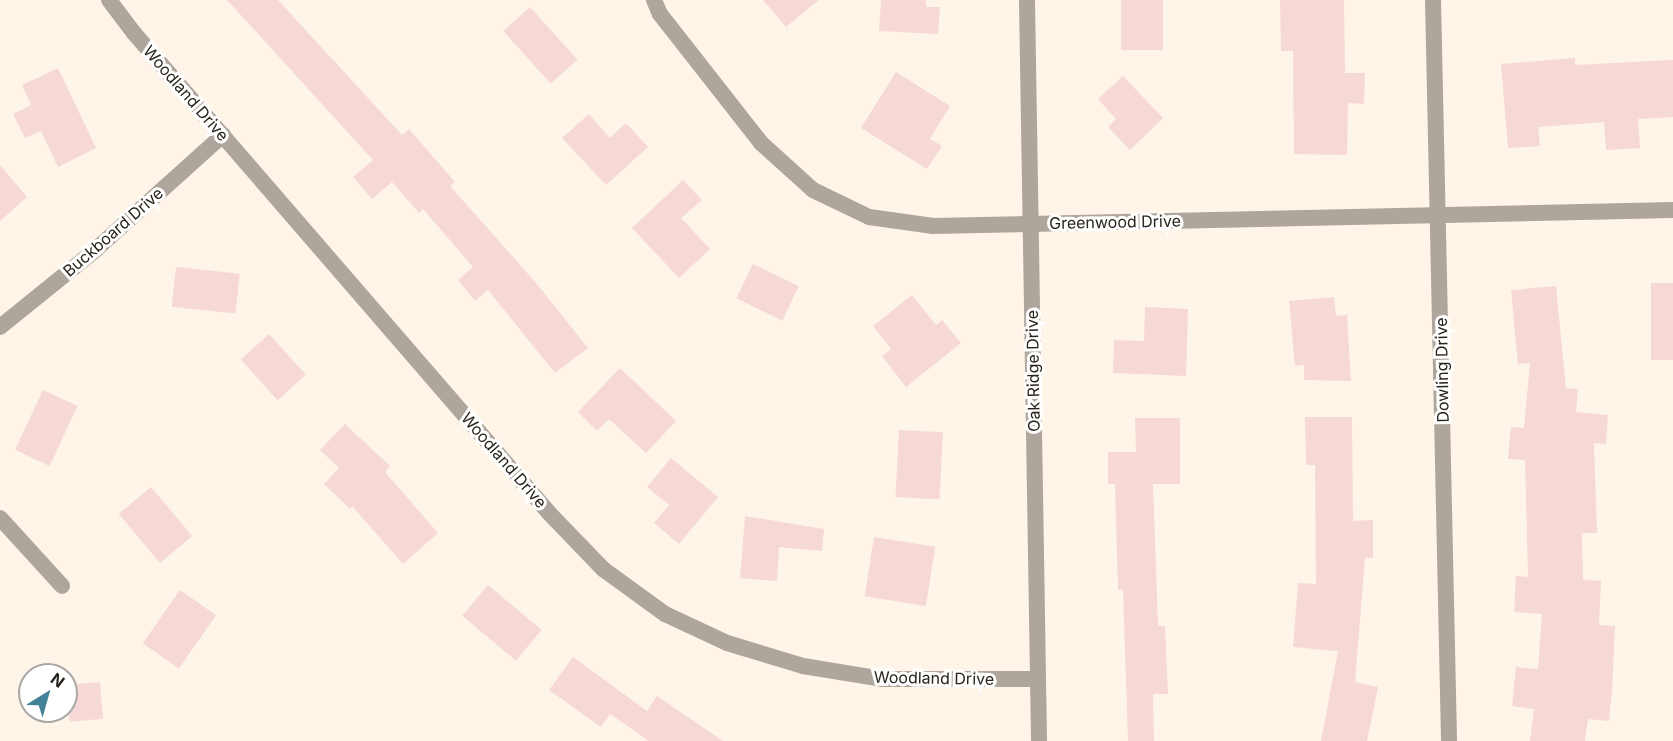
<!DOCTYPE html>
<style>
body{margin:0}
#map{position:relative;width:1673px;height:741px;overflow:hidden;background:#fef5e8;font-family:Inter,sans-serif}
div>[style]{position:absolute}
.building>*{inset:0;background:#f6d8d6;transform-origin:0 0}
.minor>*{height:16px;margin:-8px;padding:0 8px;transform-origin:8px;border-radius:8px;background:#aea59d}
span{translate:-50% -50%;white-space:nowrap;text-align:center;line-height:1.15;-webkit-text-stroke:6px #fff;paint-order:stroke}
.street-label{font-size:16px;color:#28231b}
.north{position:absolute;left:18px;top:663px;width:60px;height:60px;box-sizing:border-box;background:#fff;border:2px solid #a9a7a4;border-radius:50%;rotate:37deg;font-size:16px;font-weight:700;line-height:24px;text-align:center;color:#28231b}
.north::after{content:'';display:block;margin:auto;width:21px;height:27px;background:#438197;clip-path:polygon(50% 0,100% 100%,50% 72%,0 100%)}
</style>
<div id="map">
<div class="building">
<i style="clip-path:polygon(227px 0,278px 0,402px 135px,409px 129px,455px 182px,450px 186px,537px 284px,588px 348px,555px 373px,488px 290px,475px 301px,458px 280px,473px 267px,423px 209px,419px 213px,392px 182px,372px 199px,353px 177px,373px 160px)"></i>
<i style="clip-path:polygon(763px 0,819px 0,786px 27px)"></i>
<i style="clip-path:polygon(881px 0,926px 0,926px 7px,940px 7px,938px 34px,879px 31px)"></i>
<i style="left:1121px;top:0;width:42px;height:50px"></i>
<i style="clip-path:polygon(1280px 0,1344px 0,1345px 73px,1365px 73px,1364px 104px,1348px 103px,1347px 155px,1294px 154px,1293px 51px,1281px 51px)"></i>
<i style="left:530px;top:7px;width:71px;height:36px;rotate:48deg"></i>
<i style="clip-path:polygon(1575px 58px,1575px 65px,1673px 60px,1673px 117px,1638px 119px,1640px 148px,1606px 150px,1604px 122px,1538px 127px,1540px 146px,1508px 148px,1501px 64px)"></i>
<i style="clip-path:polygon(58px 68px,96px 148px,58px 167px,41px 131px,25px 138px,13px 114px,31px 105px,22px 85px)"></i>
<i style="clip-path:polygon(896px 72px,950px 106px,930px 139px,942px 146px,927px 169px,861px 128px)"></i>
<i style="clip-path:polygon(1123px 76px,1163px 118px,1130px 150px,1108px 127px,1116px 119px,1098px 99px)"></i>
<i style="clip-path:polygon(589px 114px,610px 138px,626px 123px,648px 147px,606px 185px,562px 138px)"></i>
<i style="clip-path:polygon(0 165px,27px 197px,0 221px)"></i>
<i style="clip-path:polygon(683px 180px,702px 200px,681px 218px,710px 249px,679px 278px,632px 228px)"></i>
<i style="left:753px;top:264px;width:51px;height:38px;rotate:26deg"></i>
<i style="left:176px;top:267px;width:64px;height:40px;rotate:6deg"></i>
<i style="left:1651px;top:283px;width:22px;height:77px"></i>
<i style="clip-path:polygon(1556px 286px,1566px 388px,1578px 389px,1576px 412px,1608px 415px,1606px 444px,1594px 443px,1597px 533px,1582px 533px,1583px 580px,1601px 581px,1599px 625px,1615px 626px,1612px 692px,1609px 721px,1588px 719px,1585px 741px,1530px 741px,1534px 709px,1512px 706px,1516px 667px,1538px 669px,1542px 614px,1514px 612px,1516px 576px,1528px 577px,1525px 460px,1508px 459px,1511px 427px,1524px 428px,1530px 363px,1518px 364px,1511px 290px)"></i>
<i style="clip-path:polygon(912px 295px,936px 325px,942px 320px,961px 343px,906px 387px,882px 356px,891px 349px,873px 326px)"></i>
<i style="clip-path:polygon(1334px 297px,1336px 316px,1347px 315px,1351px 381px,1304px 380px,1304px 365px,1295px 366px,1289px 301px)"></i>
<i style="clip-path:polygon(1145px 307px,1188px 309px,1186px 376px,1113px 373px,1114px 340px,1144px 341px)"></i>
<i style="left:269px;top:334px;width:55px;height:38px;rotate:48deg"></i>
<i style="clip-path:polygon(620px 368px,676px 421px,646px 453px,609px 419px,597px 431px,578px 412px)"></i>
<i style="left:43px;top:390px;width:38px;height:66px;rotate:25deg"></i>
<i style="clip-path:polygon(1305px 417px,1352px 417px,1353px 521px,1373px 520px,1373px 558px,1365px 558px,1355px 682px,1378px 687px,1367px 741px,1321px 741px,1338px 651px,1293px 647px,1298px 583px,1316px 584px,1315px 465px,1306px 465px)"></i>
<i style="clip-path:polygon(1135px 418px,1180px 418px,1180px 484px,1153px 484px,1158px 626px,1165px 626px,1168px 694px,1153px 694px,1154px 741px,1128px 741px,1123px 590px,1118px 590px,1115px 484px,1108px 484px,1108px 452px,1136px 452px)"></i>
<i style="clip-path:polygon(345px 424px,390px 466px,385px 472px,438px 533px,403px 564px,352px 506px,350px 509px,324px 484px,339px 468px,320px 450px)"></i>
<i style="left:899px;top:430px;width:44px;height:67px;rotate:3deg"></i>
<i style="clip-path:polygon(671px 458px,718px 497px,679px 544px,654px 523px,669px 505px,647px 487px)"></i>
<i style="left:151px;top:487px;width:64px;height:42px;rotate:50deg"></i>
<i style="clip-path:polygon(745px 516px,824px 529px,822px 551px,779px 547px,777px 581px,740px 578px)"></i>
<i style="left:874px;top:537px;width:62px;height:60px;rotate:9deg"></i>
<i style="left:488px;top:585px;width:70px;height:40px;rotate:40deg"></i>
<i style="left:180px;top:590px;width:44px;height:65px;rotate:35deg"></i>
<i style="clip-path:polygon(573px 657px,647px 711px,657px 696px,723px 741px,649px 741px,610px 714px,601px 727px,549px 690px)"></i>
<i style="left:100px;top:682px;width:37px;height:34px;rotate:85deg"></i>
</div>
<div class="minor">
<i style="left:109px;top:0;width:41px;rotate:52.9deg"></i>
<i style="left:134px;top:33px;width:635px;rotate:49.15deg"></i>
<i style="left:549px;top:513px;width:78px;rotate:46deg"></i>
<i style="left:603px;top:569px;width:77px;rotate:36deg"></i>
<i style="left:665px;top:614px;width:68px;rotate:25.1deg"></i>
<i style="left:727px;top:643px;width:79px;rotate:16.8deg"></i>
<i style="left:803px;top:666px;width:80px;rotate:9.3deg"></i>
<i style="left:882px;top:679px;width:155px"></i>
<i style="left:654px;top:0;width:15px;rotate:67deg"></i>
<i style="left:660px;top:14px;width:164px;rotate:51.9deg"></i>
<i style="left:761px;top:143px;width:70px;rotate:42.1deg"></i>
<i style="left:813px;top:190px;width:62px;rotate:25.7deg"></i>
<i style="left:869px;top:217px;width:65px;rotate:8deg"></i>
<i style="left:933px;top:226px;width:740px;rotate:-1.24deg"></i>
<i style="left:1027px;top:0;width:741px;rotate:89.07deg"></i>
<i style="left:1433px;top:0;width:741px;rotate:88.76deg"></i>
<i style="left:0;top:327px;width:119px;rotate:-38.9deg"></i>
<i style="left:93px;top:252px;width:175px;rotate:-42deg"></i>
<i style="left:0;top:518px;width:92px;rotate:47.6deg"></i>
</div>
<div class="street-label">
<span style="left:186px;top:93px;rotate:49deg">Woodland Drive</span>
<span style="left:1115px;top:222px;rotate:-1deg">Greenwood Drive</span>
<span style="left:113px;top:232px;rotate:-41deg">Buckboard Drive</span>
<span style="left:1442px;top:370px;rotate:-91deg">Dowling Drive</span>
<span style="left:1033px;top:371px;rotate:-91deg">Oak Ridge Drive</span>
<span style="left:504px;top:460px;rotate:49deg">Woodland Drive</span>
<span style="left:934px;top:678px;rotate:1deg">Woodland Drive</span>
</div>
<div class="north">N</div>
</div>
